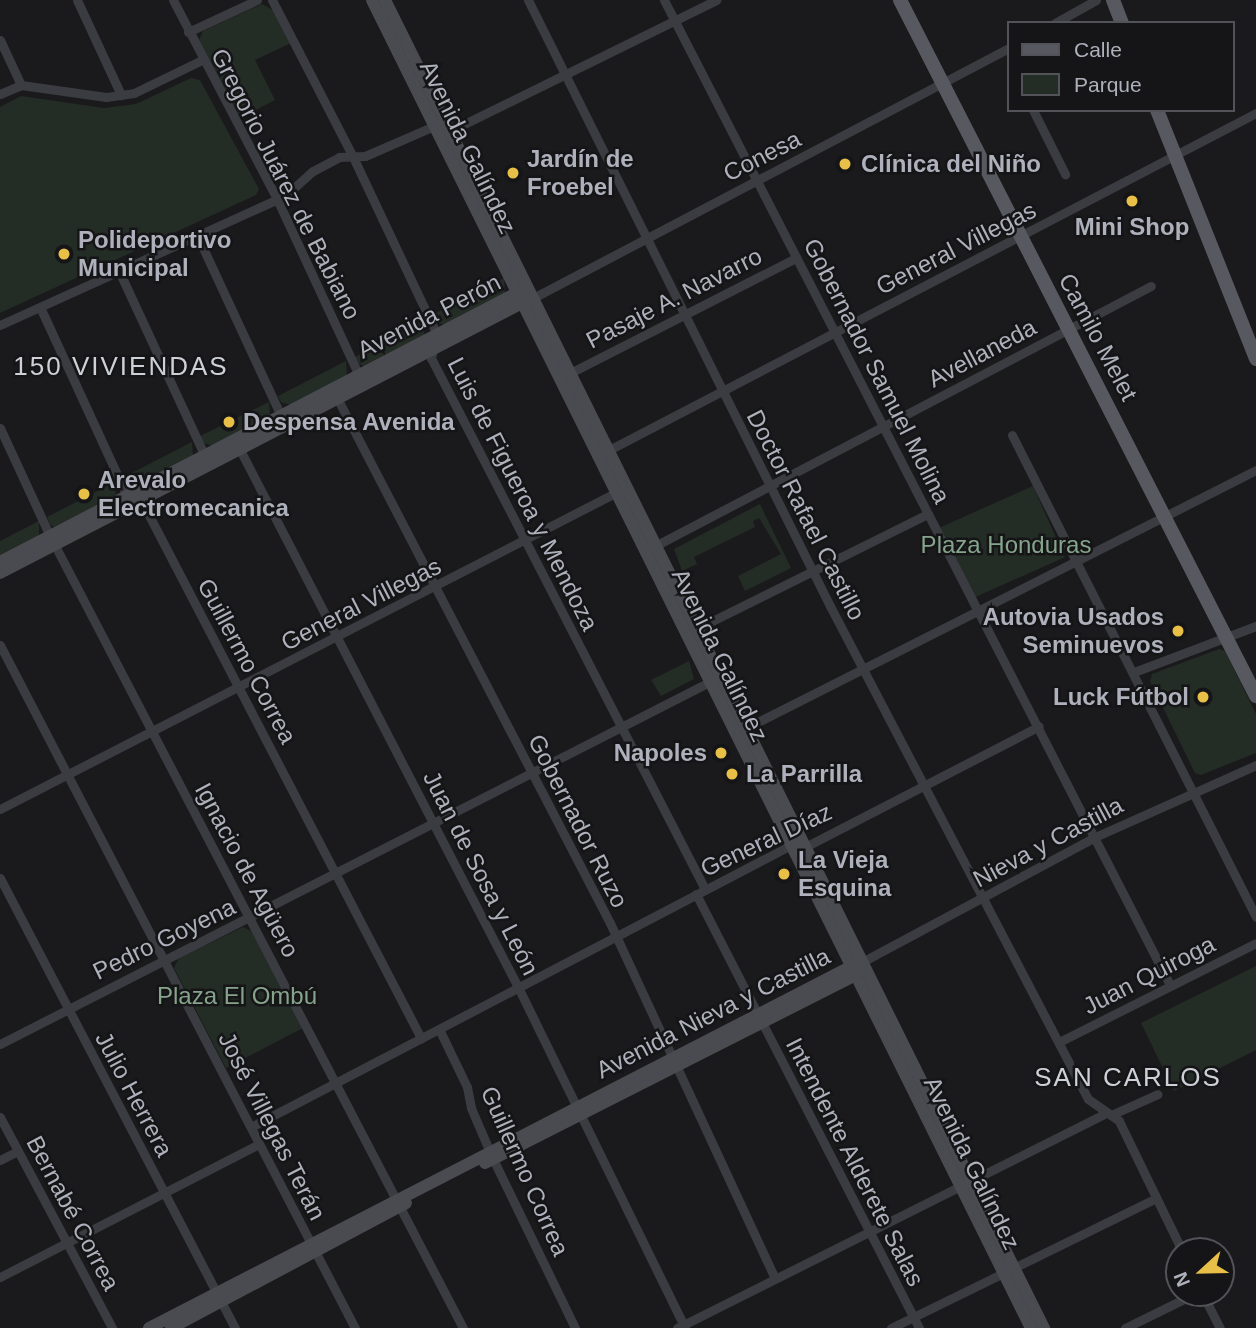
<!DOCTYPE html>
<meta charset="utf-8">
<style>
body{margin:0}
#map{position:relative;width:1256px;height:1328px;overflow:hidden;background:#1a1a1c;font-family:Arial,sans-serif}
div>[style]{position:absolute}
.green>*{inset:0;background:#242c26;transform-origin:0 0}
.street>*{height:9px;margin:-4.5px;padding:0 4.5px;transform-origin:4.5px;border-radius:4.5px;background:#3b3c41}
.secondary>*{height:12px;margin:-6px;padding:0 6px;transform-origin:6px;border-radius:6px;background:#4a4b51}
.primary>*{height:14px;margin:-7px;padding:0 7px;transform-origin:7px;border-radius:7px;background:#585960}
.dots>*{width:19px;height:19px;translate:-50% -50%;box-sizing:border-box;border:4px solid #151517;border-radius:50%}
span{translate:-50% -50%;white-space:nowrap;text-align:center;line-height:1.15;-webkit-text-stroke:5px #151517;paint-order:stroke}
.street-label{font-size:24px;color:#aeb1bb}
.poi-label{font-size:24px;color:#aeb1bb;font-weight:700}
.left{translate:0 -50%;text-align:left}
.right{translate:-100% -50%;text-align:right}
.park-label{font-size:24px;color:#86a48b}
.neighbourhood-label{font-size:26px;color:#ced0d7;letter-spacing:2px}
.legend{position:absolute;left:1007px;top:21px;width:228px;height:91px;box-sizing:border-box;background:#151517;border:2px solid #525359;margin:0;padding:9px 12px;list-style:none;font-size:21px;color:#aeb1bb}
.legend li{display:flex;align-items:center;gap:14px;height:35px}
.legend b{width:35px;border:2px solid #525359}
.north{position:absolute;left:1165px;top:1237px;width:70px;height:70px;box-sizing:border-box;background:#151517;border:2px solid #525359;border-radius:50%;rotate:248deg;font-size:19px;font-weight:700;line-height:28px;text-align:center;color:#aeb1bb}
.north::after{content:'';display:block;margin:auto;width:24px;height:32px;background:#e8c047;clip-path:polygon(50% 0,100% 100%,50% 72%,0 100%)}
</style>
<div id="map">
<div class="green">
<i style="clip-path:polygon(262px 4px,278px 13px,291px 43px,255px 60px,275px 100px,239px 119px,199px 40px,203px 31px)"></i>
<i style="clip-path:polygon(191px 78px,200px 80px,259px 189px,256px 195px,0 313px,0 107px,21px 96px,104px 108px,136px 104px)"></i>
<i style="clip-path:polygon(504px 278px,505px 294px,446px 325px,435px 322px,432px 315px)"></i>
<i style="clip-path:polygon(423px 321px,424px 335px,363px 366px,358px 363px,355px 357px)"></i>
<i style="clip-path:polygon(346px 361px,347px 376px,291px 405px,281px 402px,278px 396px)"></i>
<i style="clip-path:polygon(269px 402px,270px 417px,214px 446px,203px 443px,200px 436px)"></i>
<i style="clip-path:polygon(192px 442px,193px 457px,138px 486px,127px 483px,124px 477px)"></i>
<i style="clip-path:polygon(115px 482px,116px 497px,54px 527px,50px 524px,47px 517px)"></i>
<i style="left:1033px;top:486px;width:78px;height:102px;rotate:66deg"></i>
<i style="clip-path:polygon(760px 504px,791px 568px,745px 591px,738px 576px,781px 554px,759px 518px,753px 521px,755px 527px,694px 557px,697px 564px,682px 571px,674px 549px)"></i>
<i style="clip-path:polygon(39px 521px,39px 537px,0 558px,0 541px)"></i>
<i style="clip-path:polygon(1219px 649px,1225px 651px,1256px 714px,1256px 753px,1201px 775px,1195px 773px,1150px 681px,1152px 674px)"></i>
<i style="clip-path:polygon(689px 661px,694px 679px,661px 696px,651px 680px)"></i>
<i style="clip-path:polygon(243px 927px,251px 931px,303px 1028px,226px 1068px,174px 968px,179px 958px)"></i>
<i style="clip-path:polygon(1256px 966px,1256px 1050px,1174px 1091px,1141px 1023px)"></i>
</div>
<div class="street">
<i style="left:77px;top:0;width:105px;rotate:65.1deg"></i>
<i style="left:173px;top:0;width:225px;rotate:62.4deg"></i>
<i style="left:277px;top:199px;width:197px;rotate:65.1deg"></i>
<i style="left:272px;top:0;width:177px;rotate:62.7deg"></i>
<i style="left:353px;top:157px;width:197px;rotate:64.7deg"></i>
<i style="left:437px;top:335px;width:24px;rotate:105deg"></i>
<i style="left:431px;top:358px;width:598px;rotate:62.71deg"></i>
<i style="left:528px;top:0;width:677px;rotate:63.51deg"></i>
<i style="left:830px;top:606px;width:556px;rotate:62.38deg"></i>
<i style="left:1088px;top:1099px;width:38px;rotate:35deg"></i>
<i style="left:1119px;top:1121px;width:144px;rotate:64.1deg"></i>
<i style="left:664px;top:0;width:1107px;rotate:62.81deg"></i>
<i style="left:1055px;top:23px;width:47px;rotate:-29.3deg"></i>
<i style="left:188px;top:32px;width:76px;rotate:-24.9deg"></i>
<i style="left:0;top:40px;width:50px;rotate:65deg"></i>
<i style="left:0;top:94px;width:23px;rotate:-23deg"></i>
<i style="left:21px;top:85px;width:86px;rotate:8deg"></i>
<i style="left:106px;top:97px;width:28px;rotate:-8deg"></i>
<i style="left:134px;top:93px;width:76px;rotate:-25.9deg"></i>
<i style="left:1033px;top:110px;width:72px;rotate:63.4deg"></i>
<i style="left:197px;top:235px;width:200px;rotate:65.1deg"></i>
<i style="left:119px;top:271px;width:204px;rotate:65.1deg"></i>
<i style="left:533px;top:298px;width:538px;rotate:-27.71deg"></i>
<i style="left:40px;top:307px;width:208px;rotate:65.3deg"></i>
<i style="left:127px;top:496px;width:15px;rotate:16deg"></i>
<i style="left:141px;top:500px;width:607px;rotate:62.51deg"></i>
<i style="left:0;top:325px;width:314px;rotate:-24.4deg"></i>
<i style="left:286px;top:195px;width:36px;rotate:-42deg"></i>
<i style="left:313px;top:171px;width:30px;rotate:-28deg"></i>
<i style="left:339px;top:157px;width:26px;rotate:-2deg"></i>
<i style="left:365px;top:156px;width:75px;rotate:-23.5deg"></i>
<i style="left:434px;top:126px;width:17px;rotate:17deg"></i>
<i style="left:450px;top:131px;width:297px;rotate:-26.2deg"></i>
<i style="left:570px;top:373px;width:254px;rotate:-27deg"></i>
<i style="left:335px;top:394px;width:596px;rotate:62.53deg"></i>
<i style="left:610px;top:923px;width:391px;rotate:65.1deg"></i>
<i style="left:0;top:428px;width:119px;rotate:65.2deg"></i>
<i style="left:50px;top:536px;width:893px;rotate:62.46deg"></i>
<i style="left:1012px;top:435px;width:540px;rotate:63.15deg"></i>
<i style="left:238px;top:446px;width:609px;rotate:62.64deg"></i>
<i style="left:518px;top:987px;width:380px;rotate:63.9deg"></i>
<i style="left:605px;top:452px;width:734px;rotate:-27.51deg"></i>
<i style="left:653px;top:547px;width:562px;rotate:-27.66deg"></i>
<i style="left:696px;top:629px;width:259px;rotate:-26.4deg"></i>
<i style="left:0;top:645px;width:770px;rotate:62.54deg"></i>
<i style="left:1134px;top:672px;width:130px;rotate:-20.7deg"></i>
<i style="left:746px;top:728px;width:572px;rotate:-26.83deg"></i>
<i style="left:0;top:809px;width:698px;rotate:-27.19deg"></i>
<i style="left:0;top:878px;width:508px;rotate:62.43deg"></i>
<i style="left:696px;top:894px;width:488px;rotate:62.8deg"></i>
<i style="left:862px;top:962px;width:264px;rotate:-28.2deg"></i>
<i style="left:1095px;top:837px;width:176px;rotate:-24.1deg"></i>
<i style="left:439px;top:1029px;width:64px;rotate:64.2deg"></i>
<i style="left:467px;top:1087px;width:21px;rotate:79deg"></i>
<i style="left:471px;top:1108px;width:56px;rotate:66.7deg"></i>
<i style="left:493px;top:1159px;width:188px;rotate:64.1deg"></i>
<i style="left:1059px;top:1042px;width:220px;rotate:-26.7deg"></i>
<i style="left:0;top:1044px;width:803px;rotate:-27.04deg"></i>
<i style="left:1111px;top:1115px;width:51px;rotate:-24.1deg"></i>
<i style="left:0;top:1117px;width:239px;rotate:62deg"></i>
<i style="left:251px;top:1127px;width:609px;rotate:-27.57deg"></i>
<i style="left:791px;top:845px;width:14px;rotate:8deg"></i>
<i style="left:805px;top:847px;width:263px;rotate:-27.3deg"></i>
<i style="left:0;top:1160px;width:20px;rotate:-27deg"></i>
<i style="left:0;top:1277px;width:291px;rotate:-27.2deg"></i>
<i style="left:1202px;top:1293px;width:39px;rotate:63deg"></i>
<i style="left:677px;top:1328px;width:480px;rotate:-26.6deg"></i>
<i style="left:891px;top:1328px;width:295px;rotate:-26.1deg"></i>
<i style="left:1125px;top:1328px;width:79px;rotate:-26.2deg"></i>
</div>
<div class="secondary">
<i style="left:372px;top:0;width:1483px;rotate:63.61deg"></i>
<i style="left:385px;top:0;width:1483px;rotate:63.61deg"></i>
<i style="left:0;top:562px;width:583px;rotate:-27.49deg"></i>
<i style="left:517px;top:293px;width:6px;rotate:18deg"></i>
<i style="left:0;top:573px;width:594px;rotate:-27.34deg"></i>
<i style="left:485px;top:1163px;width:416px;rotate:-26.9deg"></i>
<i style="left:856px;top:975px;width:7px;rotate:-63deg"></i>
<i style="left:149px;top:1328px;width:797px;rotate:-27.24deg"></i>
<i style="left:171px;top:1328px;width:266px;rotate:-28deg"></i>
</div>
<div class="primary">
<i style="left:900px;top:0;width:782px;rotate:62.91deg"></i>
<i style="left:1113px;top:0;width:25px;rotate:69deg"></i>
<i style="left:1157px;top:110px;width:268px;rotate:68.3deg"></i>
</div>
<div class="dots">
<i style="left:845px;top:164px;background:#e8c047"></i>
<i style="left:513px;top:173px;background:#e8c047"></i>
<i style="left:1132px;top:201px;background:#e8c047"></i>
<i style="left:64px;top:254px;background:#e8c047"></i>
<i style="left:229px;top:422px;background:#e8c047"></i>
<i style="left:84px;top:494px;background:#e8c047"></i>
<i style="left:1178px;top:631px;background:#e8c047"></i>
<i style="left:1203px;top:697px;background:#e8c047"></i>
<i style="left:721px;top:753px;background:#e8c047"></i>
<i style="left:732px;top:774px;background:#e8c047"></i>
<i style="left:784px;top:874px;background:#e8c047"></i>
</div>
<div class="street-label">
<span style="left:468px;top:147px;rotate:64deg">Avenida Galíndez</span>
<span style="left:762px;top:156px;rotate:-27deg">Conesa</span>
<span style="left:286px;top:184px;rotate:63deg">Gregorio Juárez de Babiano</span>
<span style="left:956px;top:248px;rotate:-27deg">General Villegas</span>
<span style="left:674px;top:298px;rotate:-27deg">Pasaje A. Navarro</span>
<span style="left:429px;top:316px;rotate:-27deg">Avenida Perón</span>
<span style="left:1098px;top:337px;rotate:62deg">Camilo Melet</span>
<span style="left:982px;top:353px;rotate:-28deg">Avellaneda</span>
<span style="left:877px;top:371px;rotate:63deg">Gobernador Samuel Molina</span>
<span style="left:523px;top:494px;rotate:63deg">Luis de Figueroa y Mendoza</span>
<span style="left:806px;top:515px;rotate:63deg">Doctor Rafael Castillo</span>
<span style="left:361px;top:604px;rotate:-27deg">General Villegas</span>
<span style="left:720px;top:655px;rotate:64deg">Avenida Galíndez</span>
<span style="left:247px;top:661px;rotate:62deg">Guillermo Correa</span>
<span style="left:578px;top:821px;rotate:63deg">Gobernador Ruzo</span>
<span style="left:766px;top:840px;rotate:-25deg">General Díaz</span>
<span style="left:1048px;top:842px;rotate:-28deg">Nieva y Castilla</span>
<span style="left:247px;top:870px;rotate:62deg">Ignacio de Agüero</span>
<span style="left:481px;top:873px;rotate:63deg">Juan de Sosa y León</span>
<span style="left:164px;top:939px;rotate:-26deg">Pedro Goyena</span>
<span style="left:1149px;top:975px;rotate:-27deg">Juan Quiroga</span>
<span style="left:713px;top:1013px;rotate:-27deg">Avenida Nieva y Castilla</span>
<span style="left:134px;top:1094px;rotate:62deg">Julio Herrera</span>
<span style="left:272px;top:1126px;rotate:63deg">José Villegas Terán</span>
<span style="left:855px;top:1162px;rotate:63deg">Intendente Alderete Salas</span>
<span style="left:972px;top:1163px;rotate:64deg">Avenida Galíndez</span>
<span style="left:525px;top:1171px;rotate:66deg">Guillermo Correa</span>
<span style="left:73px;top:1213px;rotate:62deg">Bernabé Correa</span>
</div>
<div class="poi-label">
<span class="left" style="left:527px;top:173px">Jardín de<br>Froebel</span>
<span class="left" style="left:861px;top:164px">Clínica del Niño</span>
<span style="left:1132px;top:227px">Mini Shop</span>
<span class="left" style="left:78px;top:254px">Polideportivo<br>Municipal</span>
<span class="left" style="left:243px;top:422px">Despensa Avenida</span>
<span class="left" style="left:98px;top:494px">Arevalo<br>Electromecanica</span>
<span class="right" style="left:1164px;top:631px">Autovia Usados<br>Seminuevos</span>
<span class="right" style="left:1189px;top:697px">Luck Fútbol</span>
<span class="right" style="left:707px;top:753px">Napoles</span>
<span class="left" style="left:746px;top:774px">La Parrilla</span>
<span class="left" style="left:798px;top:874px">La Vieja<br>Esquina</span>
</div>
<div class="park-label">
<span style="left:1006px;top:545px">Plaza Honduras</span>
<span style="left:237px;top:996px">Plaza El Ombú</span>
</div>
<div class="neighbourhood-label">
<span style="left:121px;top:367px">150 VIVIENDAS</span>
<span style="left:1128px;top:1078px">SAN CARLOS</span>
</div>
<ul class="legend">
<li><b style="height:9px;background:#585960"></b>Calle</li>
<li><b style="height:19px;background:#242c26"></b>Parque</li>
</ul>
<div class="north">N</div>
</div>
